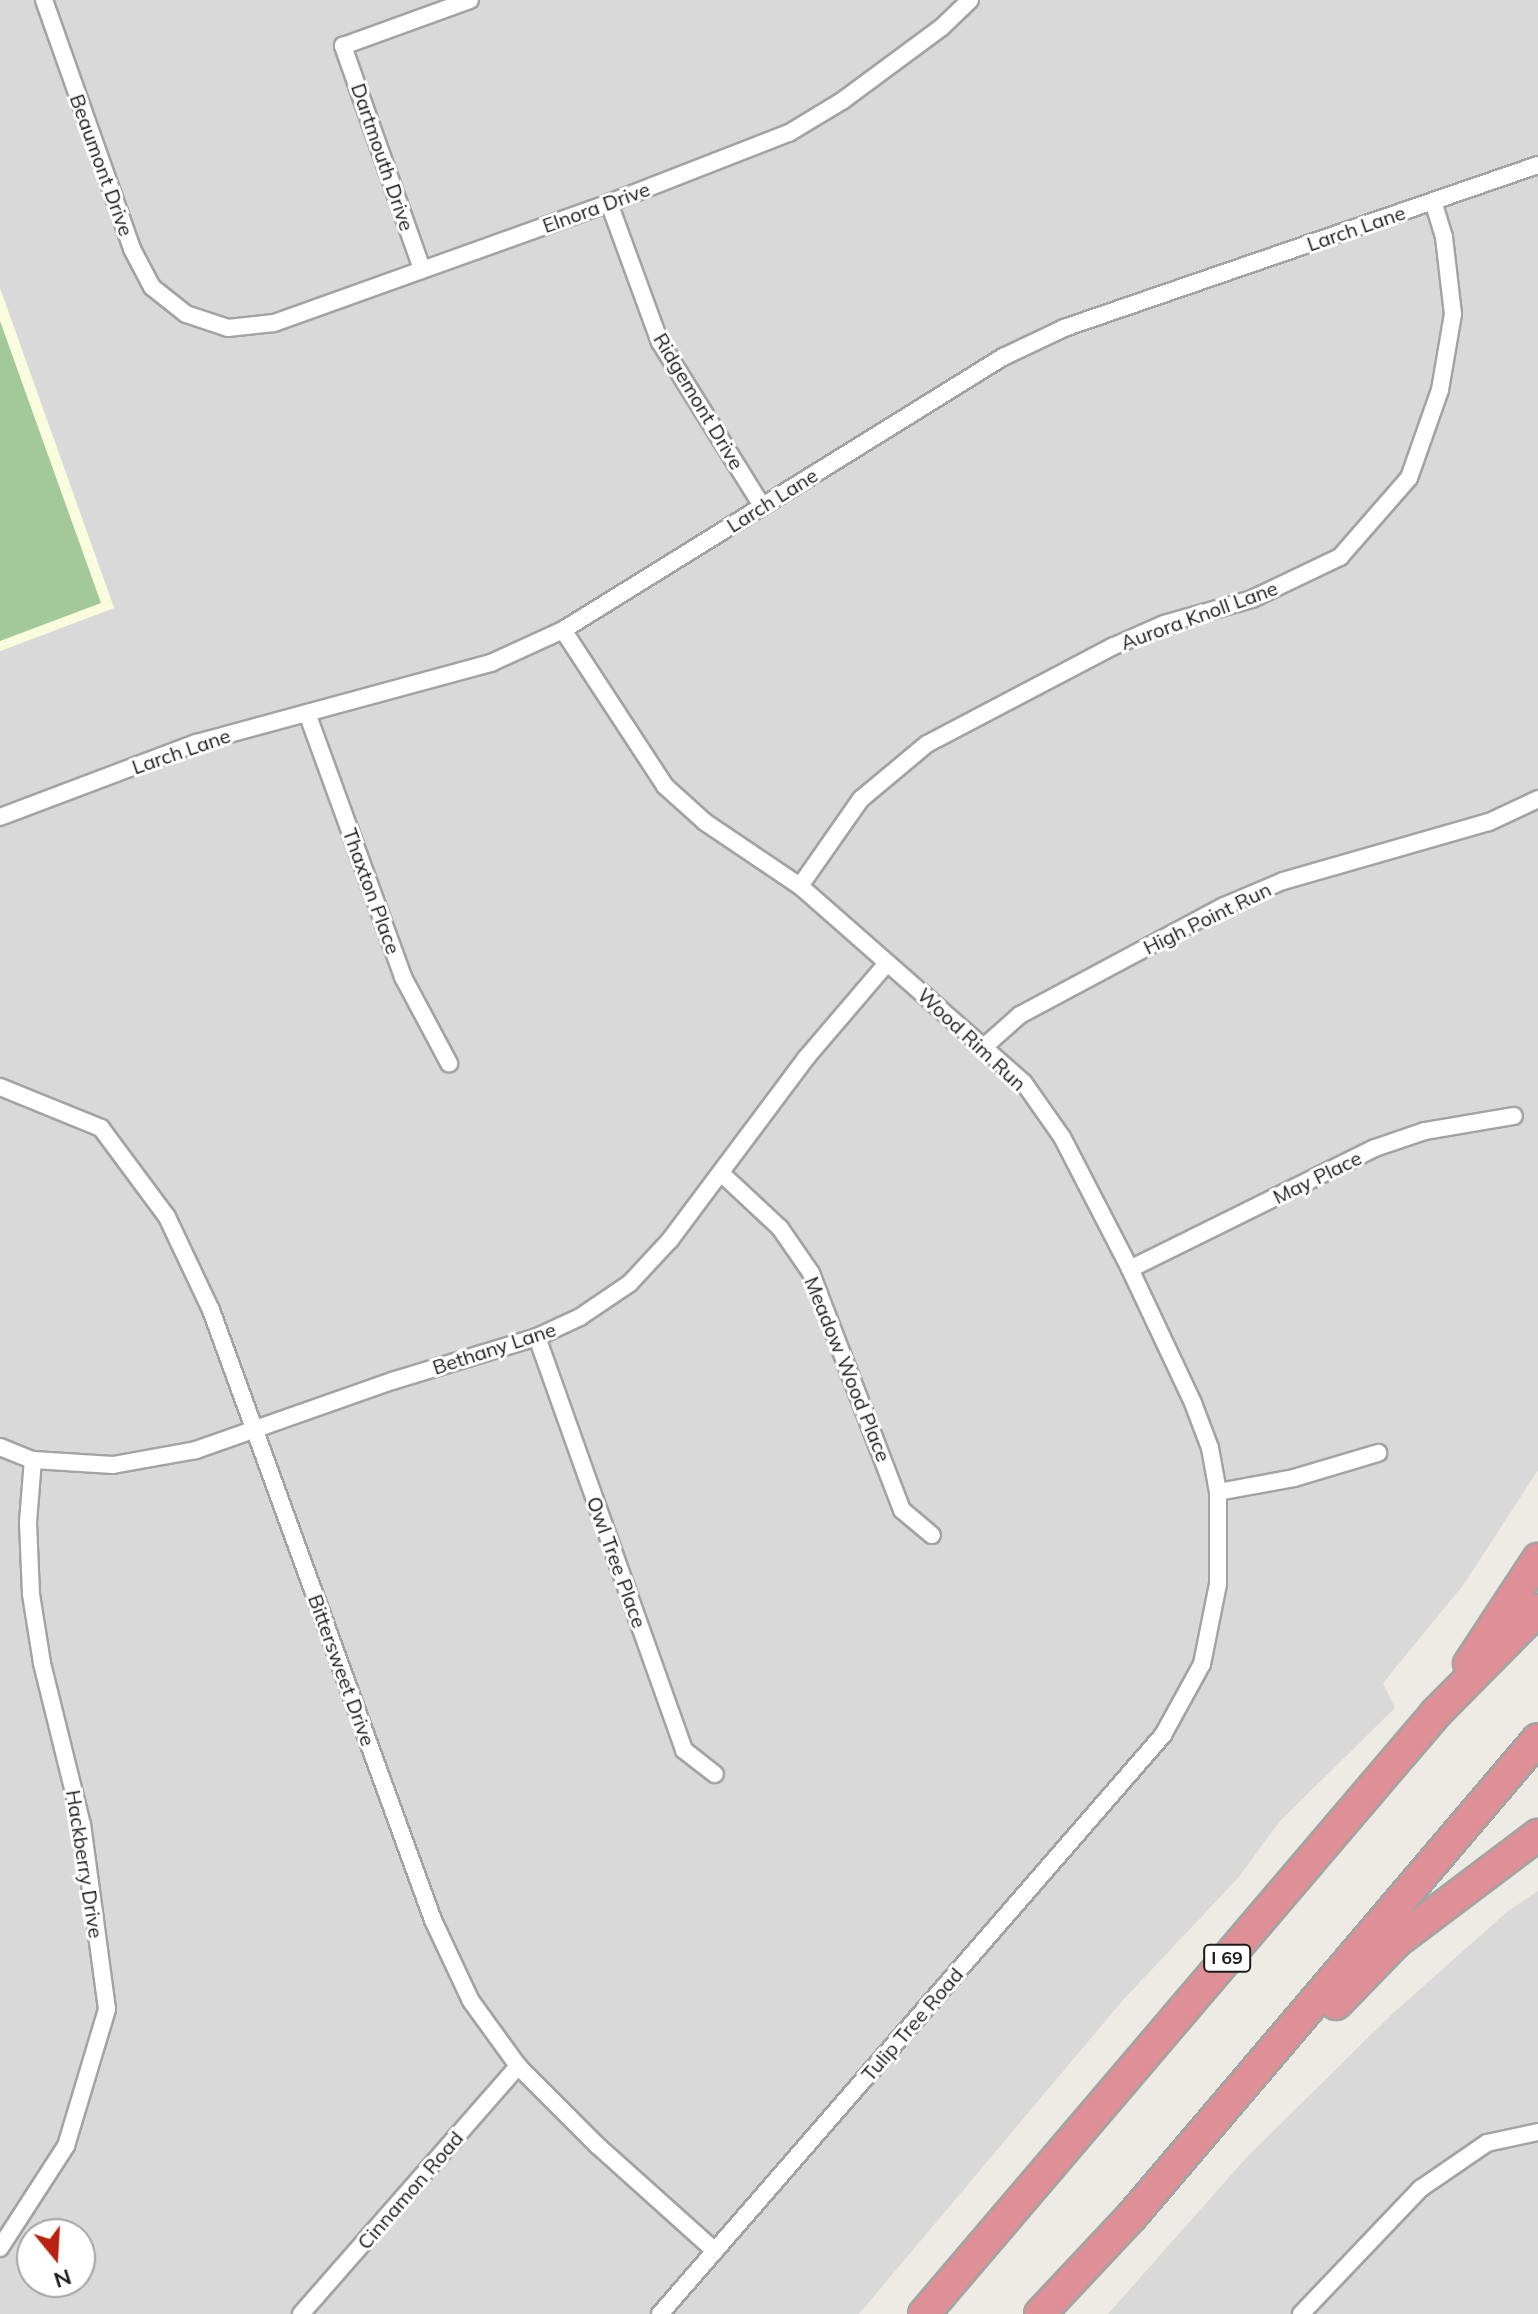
<!DOCTYPE html>
<style>
body{margin:0}
#map{position:relative;width:1538px;height:2314px;overflow:hidden;background:#edebe3;font-family:Mulish,sans-serif}
div>[style]{position:absolute}
.residential>*{inset:0;background:#dad9d9}
.education>*{inset:0;background:#f9fcdd}
.forest>*{inset:0;background:#a3c99b}
.roads{filter:drop-shadow(2px 0 #a3a3a3) drop-shadow(-2px 0 #a3a3a3) drop-shadow(0 2px #a3a3a3) drop-shadow(0 -2px #a3a3a3)}
.minor>*{height:16px;margin:-8px;padding:0 8px;transform-origin:8px;border-radius:8px;background:#fff}
.motorway>*{height:30px;margin:-15px;padding:0 15px;transform-origin:15px;border-radius:15px;background:#df9096}
span{translate:-50% -50%;white-space:nowrap;text-align:center;line-height:1.15;-webkit-text-stroke:6px #fff;paint-order:stroke}
.shield-label span{padding:2px 6px;background:#fff;border:2px solid;border-radius:6px;-webkit-text-stroke-width:0}
.shield-label{font-size:18px;color:#1c1c1c;font-weight:700}
.street-label{font-size:20px;color:#1c1c1c}
.north{position:absolute;left:16px;top:2218px;width:80px;height:80px;box-sizing:border-box;background:#fff;border:2px solid #a4a4a4;border-radius:50%;rotate:162deg;font-size:22px;font-weight:700;line-height:32px;text-align:center;color:#1c1c1c}
.north::after{content:'';display:block;margin:auto;width:28px;height:36px;background:#b92210;clip-path:polygon(50% 0,100% 100%,50% 72%,0 100%)}
</style>
<div id="map">
<div class="residential">
<i style="clip-path:polygon(evenodd,0 0,1538px 0,1538px 1470px,1464px 1584px,1383px 1683px,1395px 1708px,1280px 1821px,1238px 1878px,1123px 2000px,859px 2314px,0 2314px,0 651px,114px 608px,0 289px,0 0,32px 2234px,80px 2234px,80px 2282px,32px 2282px,32px 2234px)"></i>
<i style="clip-path:polygon(1538px 1891px,1538px 2314px,1108px 2314px,1246px 2158px,1391px 2015px,1508px 1911px)"></i>
</div>
<div class="education">
<i style="clip-path:polygon(0 288px,114px 608px,0 651px)"></i>
</div>
<div class="forest">
<i style="clip-path:polygon(0 321px,101px 603px,0 641px)"></i>
</div>
<div class="roads">
<div class="minor">
<i style="left:44px;top:0;width:264px;rotate:70.5deg"></i>
<i style="left:132px;top:249px;width:43px;rotate:62.2deg"></i>
<i style="left:152px;top:287px;width:43px;rotate:38.5deg"></i>
<i style="left:186px;top:314px;width:44px;rotate:18.4deg"></i>
<i style="left:228px;top:328px;width:46px;rotate:-6.2deg"></i>
<i style="left:274px;top:323px;width:356px;rotate:-19.7deg"></i>
<i style="left:609px;top:203px;width:193px;rotate:-21.3deg"></i>
<i style="left:789px;top:133px;width:62px;rotate:-31.1deg"></i>
<i style="left:842px;top:101px;width:124px;rotate:-36.5deg"></i>
<i style="left:942px;top:27px;width:39px;rotate:-44deg"></i>
<i style="left:609px;top:203px;width:148px;rotate:69.9deg"></i>
<i style="left:660px;top:342px;width:193px;rotate:58.1deg"></i>
<i style="left:422px;top:269px;width:237px;rotate:-109.5deg"></i>
<i style="left:343px;top:46px;width:135px;rotate:-19.9deg"></i>
<i style="left:563px;top:630px;width:186px;rotate:56.8deg"></i>
<i style="left:665px;top:786px;width:54px;rotate:42deg"></i>
<i style="left:705px;top:822px;width:115px;rotate:34deg"></i>
<i style="left:800px;top:886px;width:298px;rotate:41.3deg"></i>
<i style="left:1024px;top:1083px;width:66px;rotate:54.9deg"></i>
<i style="left:1062px;top:1137px;width:148px;rotate:62.7deg"></i>
<i style="left:1130px;top:1269px;width:148px;rotate:64.8deg"></i>
<i style="left:1193px;top:1403px;width:48px;rotate:69.3deg"></i>
<i style="left:1210px;top:1448px;width:45px;rotate:79.7deg"></i>
<i style="left:1218px;top:1492px;width:92px;rotate:90deg"></i>
<i style="left:1218px;top:1584px;width:82px;rotate:101.3deg"></i>
<i style="left:1202px;top:1664px;width:81px;rotate:118.8deg"></i>
<i style="left:1163px;top:1735px;width:767px;rotate:130.98deg"></i>
<i style="left:307px;top:713px;width:281px;rotate:70deg"></i>
<i style="left:403px;top:977px;width:98px;rotate:61.9deg"></i>
<i style="left:0;top:817px;width:210px;rotate:-20.7deg"></i>
<i style="left:196px;top:743px;width:306px;rotate:-15.2deg"></i>
<i style="left:491px;top:663px;width:79px;rotate:-24.6deg"></i>
<i style="left:563px;top:630px;width:518px;rotate:-31.82deg"></i>
<i style="left:1003px;top:357px;width:68px;rotate:-25.4deg"></i>
<i style="left:1064px;top:328px;width:501px;rotate:-18.98deg"></i>
<i style="left:800px;top:886px;width:106px;rotate:-55deg"></i>
<i style="left:861px;top:799px;width:86px;rotate:-39.8deg"></i>
<i style="left:927px;top:744px;width:211px;rotate:-27.7deg"></i>
<i style="left:1114px;top:646px;width:55px;rotate:-23.7deg"></i>
<i style="left:1164px;top:624px;width:91px;rotate:-15.9deg"></i>
<i style="left:1252px;top:599px;width:98px;rotate:-25.5deg"></i>
<i style="left:1340px;top:557px;width:105px;rotate:-48.9deg"></i>
<i style="left:1409px;top:478px;width:93px;rotate:-70.6deg"></i>
<i style="left:1440px;top:390px;width:77px;rotate:-80.3deg"></i>
<i style="left:1453px;top:314px;width:78px;rotate:-96.7deg"></i>
<i style="left:1444px;top:237px;width:37px;rotate:-107deg"></i>
<i style="left:985px;top:1046px;width:47px;rotate:-41.5deg"></i>
<i style="left:1020px;top:1015px;width:231px;rotate:-28.1deg"></i>
<i style="left:1224px;top:906px;width:64px;rotate:-23deg"></i>
<i style="left:1283px;top:881px;width:214px;rotate:-16deg"></i>
<i style="left:1489px;top:822px;width:54px;rotate:-25.1deg"></i>
<i style="left:0;top:1087px;width:109px;rotate:22.1deg"></i>
<i style="left:101px;top:1128px;width:111px;rotate:53.4deg"></i>
<i style="left:167px;top:1217px;width:103px;rotate:64.7deg"></i>
<i style="left:211px;top:1310px;width:649px;rotate:70deg"></i>
<i style="left:433px;top:1920px;width:89px;rotate:64.9deg"></i>
<i style="left:471px;top:2001px;width:80px;rotate:54.1deg"></i>
<i style="left:518px;top:2066px;width:113px;rotate:45deg"></i>
<i style="left:598px;top:2146px;width:157px;rotate:41.9deg"></i>
<i style="left:721px;top:1173px;width:81px;rotate:43deg"></i>
<i style="left:780px;top:1228px;width:55px;rotate:55.4deg"></i>
<i style="left:811px;top:1273px;width:254px;rotate:69deg"></i>
<i style="left:902px;top:1510px;width:39px;rotate:40deg"></i>
<i style="left:1130px;top:1269px;width:273px;rotate:-26.3deg"></i>
<i style="left:1375px;top:1148px;width:53px;rotate:-18.8deg"></i>
<i style="left:1425px;top:1131px;width:90px;rotate:-9.6deg"></i>
<i style="left:537px;top:1337px;width:438px;rotate:70.4deg"></i>
<i style="left:684px;top:1750px;width:39px;rotate:38deg"></i>
<i style="left:0;top:1447px;width:35px;rotate:22deg"></i>
<i style="left:33px;top:1460px;width:80px;rotate:3.6deg"></i>
<i style="left:113px;top:1465px;width:84px;rotate:-10.2deg"></i>
<i style="left:196px;top:1450px;width:208px;rotate:-19.4deg"></i>
<i style="left:392px;top:1381px;width:152px;rotate:-16.9deg"></i>
<i style="left:537px;top:1337px;width:47px;rotate:-24.9deg"></i>
<i style="left:580px;top:1317px;width:60px;rotate:-34.2deg"></i>
<i style="left:630px;top:1283px;width:59px;rotate:-47.1deg"></i>
<i style="left:670px;top:1240px;width:227px;rotate:-53.2deg"></i>
<i style="left:806px;top:1058px;width:125px;rotate:-49.5deg"></i>
<i style="left:1218px;top:1492px;width:77px;rotate:-10.4deg"></i>
<i style="left:1294px;top:1478px;width:88px;rotate:-16.6deg"></i>
<i style="left:0;top:2248px;width:121px;rotate:-57.1deg"></i>
<i style="left:66px;top:2146px;width:143px;rotate:-73.3deg"></i>
<i style="left:107px;top:2009px;width:186px;rotate:-97.7deg"></i>
<i style="left:82px;top:1825px;width:167px;rotate:-103.9deg"></i>
<i style="left:42px;top:1663px;width:70px;rotate:-99.1deg"></i>
<i style="left:31px;top:1594px;width:72px;rotate:-92.4deg"></i>
<i style="left:28px;top:1522px;width:62px;rotate:-85.4deg"></i>
<i style="left:301px;top:2314px;width:330px;rotate:-48.8deg"></i>
<i style="left:1301px;top:2314px;width:173px;rotate:-46.4deg"></i>
<i style="left:1420px;top:2189px;width:81px;rotate:-34.5deg"></i>
<i style="left:1487px;top:2143px;width:52px;rotate:-12.2deg"></i>
</div>
<div class="motorway">
<i style="left:1469px;top:1664px;width:126px;rotate:-56.7deg"></i>
<i style="left:1336px;top:2004px;width:86px;rotate:-45.9deg"></i>
<i style="left:1396px;top:1942px;width:178px;rotate:-37deg"></i>
<i style="left:924px;top:2314px;width:790px;rotate:-49.57deg"></i>
<i style="left:1436px;top:1713px;width:145px;rotate:-45.3deg"></i>
<i style="left:1040px;top:2314px;width:134px;rotate:-46.8deg"></i>
<i style="left:1132px;top:2216px;width:626px;rotate:-49.6deg"></i>
</div>
</div>
<div class="shield-label">
<span style="left:1227px;top:1958px">I 69</span>
</div>
<div class="street-label">
<span style="left:383px;top:157px;rotate:71deg">Dartmouth Drive</span>
<span style="left:102px;top:165px;rotate:70deg">Beaumont Drive</span>
<span style="left:596px;top:207px;rotate:-20deg">Elnora Drive</span>
<span style="left:1356px;top:228px;rotate:-19deg">Larch Lane</span>
<span style="left:699px;top:401px;rotate:59deg">Ridgemont Drive</span>
<span style="left:772px;top:500px;rotate:-32deg">Larch Lane</span>
<span style="left:1199px;top:615px;rotate:-20deg">Aurora Knoll Lane</span>
<span style="left:181px;top:751px;rotate:-19deg">Larch Lane</span>
<span style="left:372px;top:891px;rotate:70deg">Thaxton Place</span>
<span style="left:1207px;top:918px;rotate:-26deg">High Point Run</span>
<span style="left:972px;top:1039px;rotate:43deg">Wood Rim Run</span>
<span style="left:1317px;top:1177px;rotate:-26deg">May Place</span>
<span style="left:494px;top:1348px;rotate:-18deg">Bethany Lane</span>
<span style="left:848px;top:1369px;rotate:68deg">Meadow Wood Place</span>
<span style="left:617px;top:1562px;rotate:70deg">Owl Tree Place</span>
<span style="left:342px;top:1670px;rotate:70deg">Bittersweet Drive</span>
<span style="left:85px;top:1864px;rotate:81deg">Hackberry Drive</span>
<span style="left:912px;top:2024px;rotate:-49deg">Tulip Tree Road</span>
<span style="left:410px;top:2190px;rotate:-49deg">Cinnamon Road</span>
</div>
<div class="north">N</div>
</div>
